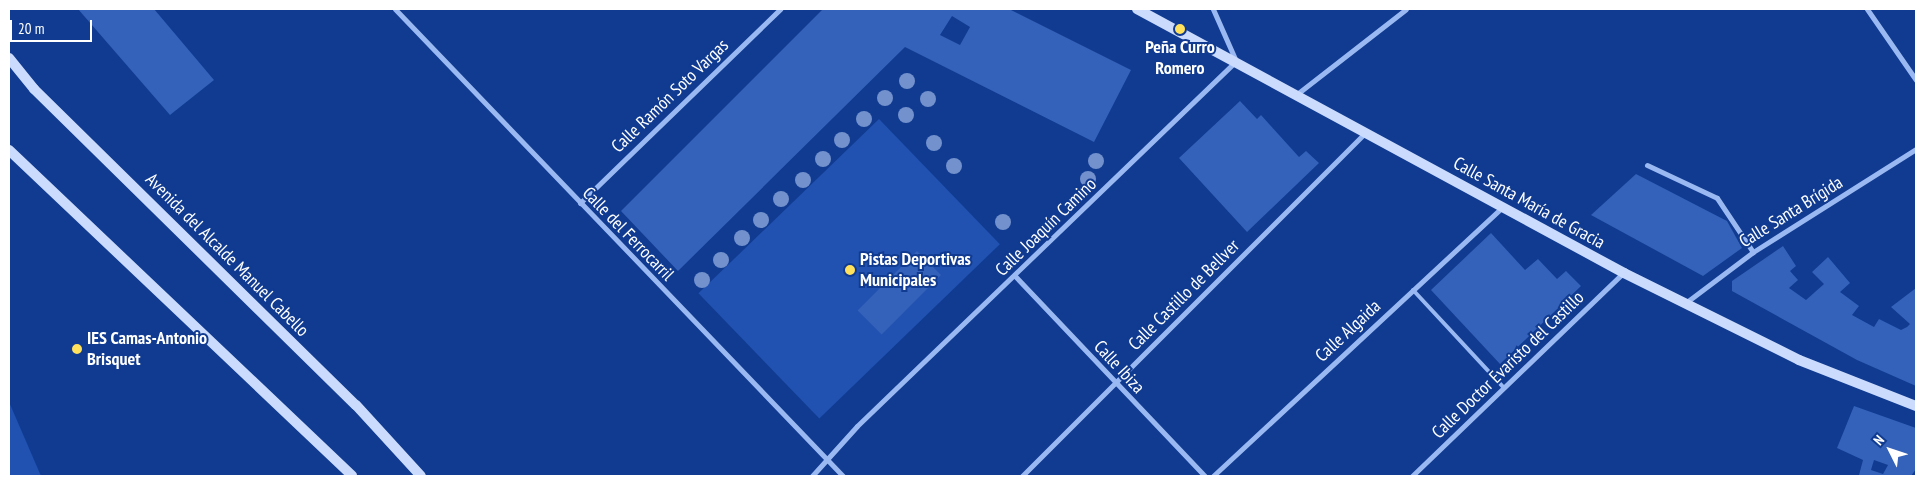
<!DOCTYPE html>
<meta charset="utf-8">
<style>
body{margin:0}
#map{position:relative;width:1925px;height:485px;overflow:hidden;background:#103b91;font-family:"PT Sans Narrow",sans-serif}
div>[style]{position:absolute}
.green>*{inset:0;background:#2152b1;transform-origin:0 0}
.building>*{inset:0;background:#3461b9;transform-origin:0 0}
.lane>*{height:4px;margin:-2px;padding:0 2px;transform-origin:2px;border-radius:2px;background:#9ab9f3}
.street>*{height:5px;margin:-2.5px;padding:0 2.5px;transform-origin:2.5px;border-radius:2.5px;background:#9ab9f3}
.secondary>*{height:10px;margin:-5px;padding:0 5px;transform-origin:5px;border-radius:5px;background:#cadbfd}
.trees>*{width:16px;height:16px;margin:-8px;border-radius:50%;background:#7291cd}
.dots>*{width:14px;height:14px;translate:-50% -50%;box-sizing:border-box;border:2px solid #103b91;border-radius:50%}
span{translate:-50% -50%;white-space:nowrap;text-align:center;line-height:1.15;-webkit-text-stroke:4px #103b91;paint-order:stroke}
.poi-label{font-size:18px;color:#fff;font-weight:700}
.left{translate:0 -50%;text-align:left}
.street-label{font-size:18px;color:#fff}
.frame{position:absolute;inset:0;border:10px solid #fff;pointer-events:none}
.north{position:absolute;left:1865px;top:425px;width:50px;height:50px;-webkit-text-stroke:4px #103b91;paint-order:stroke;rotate:311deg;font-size:14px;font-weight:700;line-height:20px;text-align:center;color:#fff}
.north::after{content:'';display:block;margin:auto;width:18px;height:22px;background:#fff;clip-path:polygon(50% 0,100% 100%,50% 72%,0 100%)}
.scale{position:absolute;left:10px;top:20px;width:82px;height:22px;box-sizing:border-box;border:2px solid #fff;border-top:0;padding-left:6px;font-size:15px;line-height:18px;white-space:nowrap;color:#fff;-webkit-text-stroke:4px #103b91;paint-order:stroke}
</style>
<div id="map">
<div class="green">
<i style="left:879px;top:119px;width:174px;height:251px;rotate:46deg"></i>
<i style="clip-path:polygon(9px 402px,41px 476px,9px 476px)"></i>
</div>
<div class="building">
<i style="clip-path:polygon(78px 9px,154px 9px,214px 80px,170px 115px)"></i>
<i style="clip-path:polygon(evenodd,823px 9px,1009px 9px,1131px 70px,1094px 142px,905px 47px,678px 271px,621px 211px,823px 9px,952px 16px,970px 27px,960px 45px,940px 35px,952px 16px)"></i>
<i style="clip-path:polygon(1240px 101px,1257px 119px,1261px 115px,1299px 157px,1306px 151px,1319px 163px,1247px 232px,1179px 158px)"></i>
<i style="clip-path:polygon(1636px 174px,1727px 221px,1742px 248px,1703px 276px,1591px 215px)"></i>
<i style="clip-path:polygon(1491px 233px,1525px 270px,1538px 259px,1557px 279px,1566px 271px,1581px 286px,1500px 364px,1431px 290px)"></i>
<i style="clip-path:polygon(1783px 246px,1796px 266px,1790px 271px,1798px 280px,1789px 288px,1806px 300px,1824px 284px,1812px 272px,1828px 257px,1850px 283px,1840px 292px,1859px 306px,1852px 315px,1874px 327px,1879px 319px,1901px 330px,1907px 327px,1910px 324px,1891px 307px,1916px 288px,1916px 386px,1857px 360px,1732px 291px,1732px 281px)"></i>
<i style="left:917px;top:251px;width:34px;height:84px;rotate:45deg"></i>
<i style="clip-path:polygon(evenodd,1854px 406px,1916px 428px,1916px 469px,1911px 476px,1859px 475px,1863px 460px,1837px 448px,1854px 406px,1874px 460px,1888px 465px,1883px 474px,1871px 470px,1874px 460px)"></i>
</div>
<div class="lane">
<i style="left:1413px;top:290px;width:134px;rotate:47.1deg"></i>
</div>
<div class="street">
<i style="left:395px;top:9px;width:647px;rotate:46.19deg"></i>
<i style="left:1867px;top:9px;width:86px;rotate:55.4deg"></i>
<i style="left:1297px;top:94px;width:138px;rotate:-37.9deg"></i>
<i style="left:1647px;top:165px;width:77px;rotate:25.2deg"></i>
<i style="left:1717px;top:198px;width:65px;rotate:56.3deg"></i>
<i style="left:580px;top:203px;width:279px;rotate:-44.1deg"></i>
<i style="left:1015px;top:276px;width:276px;rotate:46.5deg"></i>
<i style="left:1684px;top:304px;width:86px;rotate:-37deg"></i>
<i style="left:1753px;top:252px;width:193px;rotate:-32.3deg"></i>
<i style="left:812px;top:476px;width:67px;rotate:-48deg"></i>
<i style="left:857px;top:426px;width:526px;rotate:-43.92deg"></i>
<i style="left:1236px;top:61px;width:57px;rotate:-113.9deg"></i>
<i style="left:1022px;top:476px;width:486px;rotate:-45deg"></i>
<i style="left:1213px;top:476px;width:395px;rotate:-42.9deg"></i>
<i style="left:1412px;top:476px;width:293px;rotate:-43.9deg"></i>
</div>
<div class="secondary">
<i style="left:1137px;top:9px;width:554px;rotate:28.46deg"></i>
<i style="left:1624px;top:273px;width:195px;rotate:26.4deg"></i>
<i style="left:1799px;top:360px;width:126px;rotate:21.5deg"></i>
<i style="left:9px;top:58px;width:40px;rotate:51deg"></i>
<i style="left:34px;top:89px;width:451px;rotate:44.5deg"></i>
<i style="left:356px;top:405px;width:96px;rotate:47.5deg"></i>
<i style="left:9px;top:150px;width:473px;rotate:43.5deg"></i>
</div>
<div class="trees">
<i style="left:907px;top:81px"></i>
<i style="left:885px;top:98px"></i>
<i style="left:928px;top:99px"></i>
<i style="left:906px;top:115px"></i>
<i style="left:864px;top:119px"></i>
<i style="left:842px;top:140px"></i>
<i style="left:934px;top:143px"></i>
<i style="left:823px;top:159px"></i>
<i style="left:1096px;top:161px"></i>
<i style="left:954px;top:166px"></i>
<i style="left:1088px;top:179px"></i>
<i style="left:803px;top:180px"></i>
<i style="left:781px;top:199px"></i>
<i style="left:761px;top:220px"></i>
<i style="left:1003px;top:222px"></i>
<i style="left:742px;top:238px"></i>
<i style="left:721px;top:260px"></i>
<i style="left:702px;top:280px"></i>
</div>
<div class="dots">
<i style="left:1180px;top:29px;background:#ffe15d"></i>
<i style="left:850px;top:270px;background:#ffe15d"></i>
<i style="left:77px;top:349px;background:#ffe15d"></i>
</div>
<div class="poi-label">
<span style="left:1180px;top:58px">Peña Curro<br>Romero</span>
<span class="left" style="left:860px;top:270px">Pistas Deportivas<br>Municipales</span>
<span class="left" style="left:87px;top:349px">IES Camas-Antonio<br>Brisquet</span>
</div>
<div class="street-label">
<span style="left:670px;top:96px;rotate:-44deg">Calle Ramón Soto Vargas</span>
<span style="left:1529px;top:203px;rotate:29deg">Calle Santa María de Gracia</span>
<span style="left:1791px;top:212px;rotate:-32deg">Calle Santa Brígida</span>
<span style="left:1046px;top:227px;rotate:-44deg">Calle Joaquín Camino</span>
<span style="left:628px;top:234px;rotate:46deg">Calle del Ferrocarril</span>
<span style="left:227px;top:255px;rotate:45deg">Avenida del Alcalde Manuel Cabello</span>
<span style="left:1184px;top:295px;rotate:-45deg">Calle Castillo de Bellver</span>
<span style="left:1348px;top:331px;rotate:-43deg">Calle Algaida</span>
<span style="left:1508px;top:365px;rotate:-44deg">Calle Doctor Evaristo del Castillo</span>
<span style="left:1119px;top:367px;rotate:47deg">Calle Ibiza</span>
</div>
<div class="frame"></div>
<div class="north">N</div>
<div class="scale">20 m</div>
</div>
